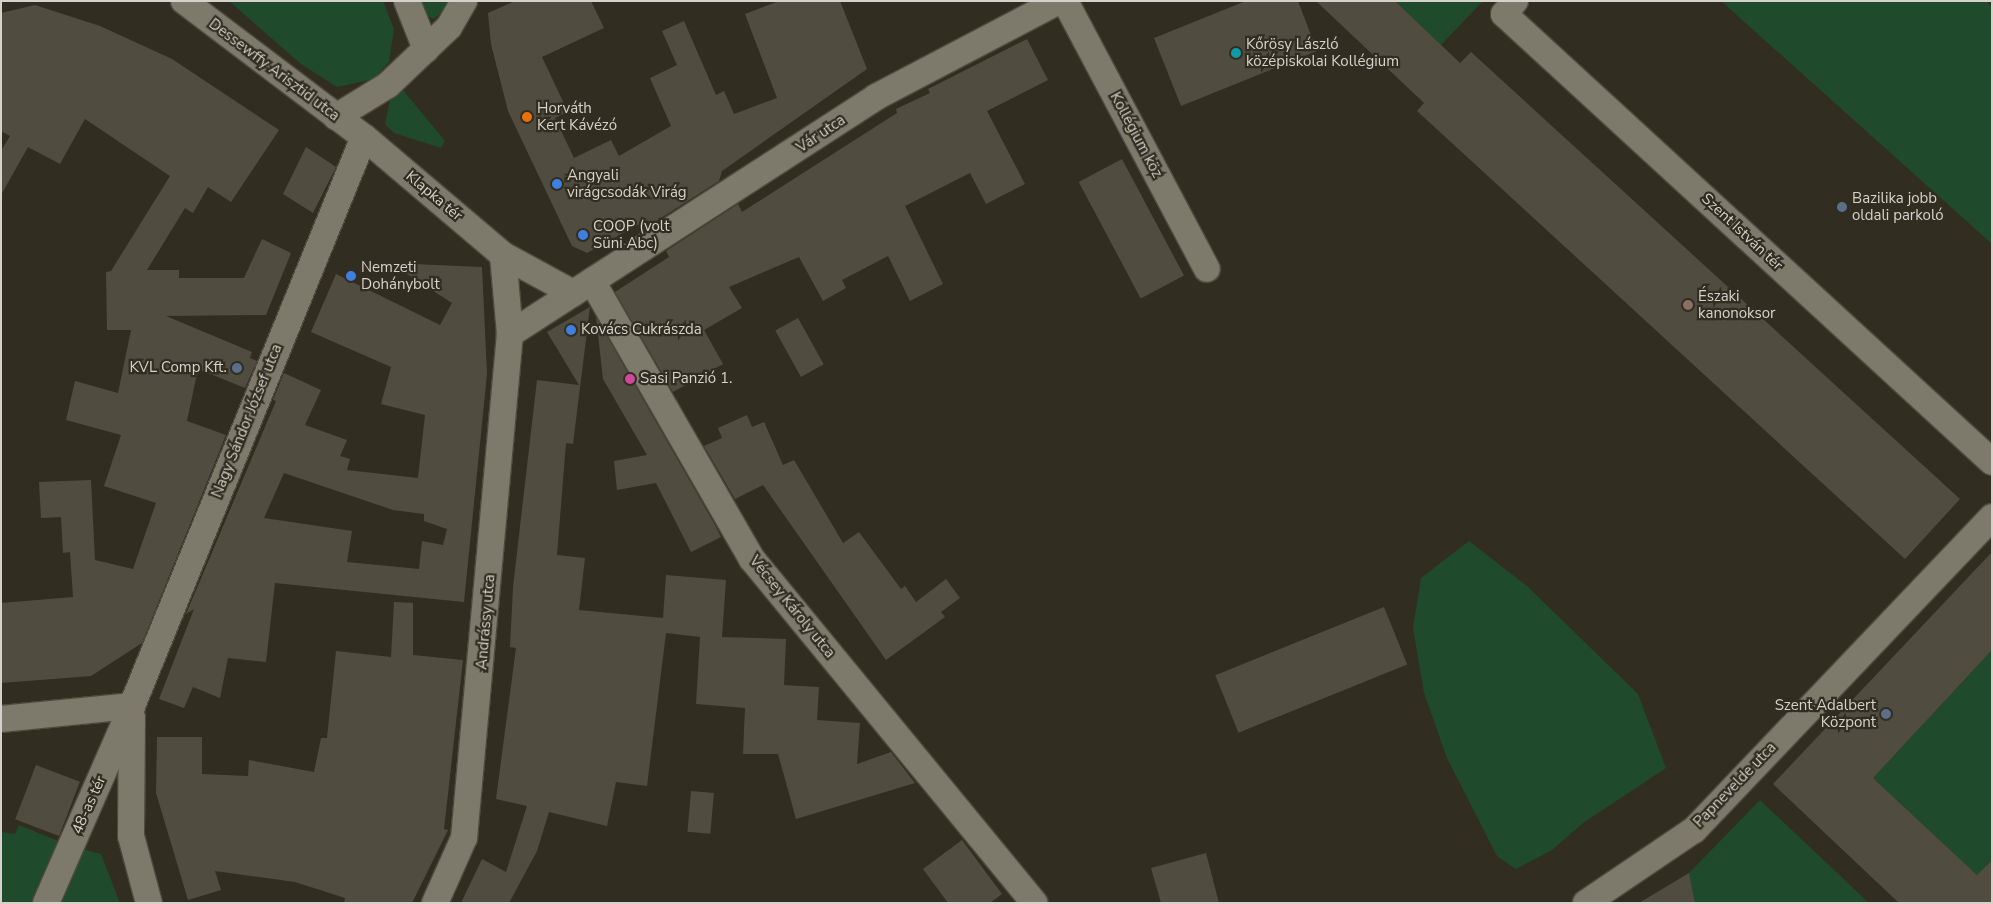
<!DOCTYPE html>
<meta charset="utf-8">
<style>
body{margin:0}
#map{position:relative;width:1993px;height:904px;overflow:hidden;background:#312e21;font-family:"Nunito Sans",sans-serif}
div>[style]{position:absolute}
.green>*{inset:0;background:#1f4a2b}
.building>*{inset:0;background:#504d40;transform-origin:0 0}
.roads{filter:drop-shadow(1px 0 #4d4b40) drop-shadow(-1px 0 #4d4b40) drop-shadow(0 1px #4d4b40) drop-shadow(0 -1px #4d4b40)}
.minor>*{height:26px;margin:-13px;padding:0 13px;transform-origin:13px;border-radius:13px;background:#7d796b}
.dots>*{width:14px;height:14px;translate:-50% -50%;box-sizing:border-box;border:2px solid #312e21;border-radius:50%}
span{translate:-50% -50%;white-space:nowrap;text-align:center;line-height:1.15;-webkit-text-stroke:4.5px #312e21;paint-order:stroke}
.poi-label{font-size:15px;color:#d4d2cb}
.left{translate:0 -50%;text-align:left}
.right{translate:-100% -50%;text-align:right}
.street-label{font-size:15px;color:#d4d2cb}
.frame{position:absolute;inset:0;border:2px solid #d4d2cb;pointer-events:none}
</style>
<div id="map">
<div class="green">
<i style="clip-path:polygon(229px 1px,383px 1px,394px 29px,389px 62px,374px 79px,337px 87px,301px 64px)"></i>
<i style="clip-path:polygon(420px 1px,453px 1px,434px 19px,426px 16px)"></i>
<i style="clip-path:polygon(1395px 1px,1483px 1px,1441px 45px)"></i>
<i style="clip-path:polygon(1721px 1px,1986px 1px,1992px 6px,1992px 244px)"></i>
<i style="clip-path:polygon(403px 90px,445px 141px,441px 148px,394px 133px,385px 124px,390px 100px)"></i>
<i style="clip-path:polygon(1469px 541px,1527px 586px,1638px 694px,1666px 768px,1583px 823px,1552px 850px,1516px 869px,1497px 856px,1447px 758px,1424px 693px,1413px 628px,1421px 578px)"></i>
<i style="clip-path:polygon(1992px 650px,1992px 860px,1977px 875px,1873px 778px)"></i>
<i style="clip-path:polygon(1760px 800px,1869px 903px,1695px 903px,1689px 873px)"></i>
<i style="clip-path:polygon(19px 825px,63px 843px,37px 903px,1px 903px,1px 832px,15px 834px)"></i>
<i style="clip-path:polygon(86px 850px,101px 854px,120px 903px,56px 903px,77px 852px)"></i>
</div>
<div class="building">
<i style="clip-path:polygon(515px 1px,591px 1px,604px 28px,542px 57px,568px 112px,555px 118px,574px 158px,611px 140px,619px 156px,671px 126px,650px 78px,677px 65px,662px 31px,684px 21px,716px 95px,724px 91px,734px 114px,777px 98px,745px 14px,779px 1px,840px 1px,867px 69px,722px 171px,719px 181px,650px 225px,647px 220px,587px 253px,572px 246px,508px 111px,491px 44px,488px 13px)"></i>
<i style="clip-path:polygon(1246px 1px,1298px 1px,1317px 51px,1181px 106px,1154px 38px)"></i>
<i style="clip-path:polygon(1316px 1px,1395px 1px,1460px 63px,1471px 52px,1960px 499px,1905px 559px,1417px 111px,1424px 103px)"></i>
<i style="clip-path:polygon(35px 5px,100px 26px,172px 59px,279px 130px,231px 202px,208px 187px,193px 213px,185px 208px,147px 270px,179px 270px,179px 278px,244px 278px,262px 239px,291px 253px,266px 315px,166px 316px,252px 352px,250px 358px,257px 361px,245px 388px,198px 369px,187px 421px,226px 435px,142px 643px,91px 676px,1px 683px,1px 603px,73px 597px,70px 552px,63px 553px,61px 517px,41px 518px,39px 482px,91px 480px,95px 560px,133px 569px,156px 503px,104px 486px,121px 435px,66px 420px,75px 381px,118px 393px,131px 330px,107px 330px,106px 272px,111px 271px,170px 176px,85px 119px,60px 164px,28px 147px,1px 195px,1px 151px,10px 136px,1px 131px,1px 13px)"></i>
<i style="clip-path:polygon(1027px 39px,1048px 80px,987px 111px,1025px 184px,986px 204px,970px 173px,905px 206px,943px 284px,910px 301px,888px 256px,842px 280px,846px 288px,823px 301px,799px 257px,729px 287px,742px 308px,704px 330px,723px 364px,673px 392px,615px 292px,669px 257px,666px 251px,738px 204px,742px 212px,897px 113px,896px 109px,930px 93px,928px 89px)"></i>
<i style="clip-path:polygon(306px 147px,336px 167px,313px 213px,283px 194px)"></i>
<i style="left:1122px;top:159px;width:132px;height:49px;rotate:62deg"></i>
<i style="clip-path:polygon(evenodd,390px 263px,482px 267px,487px 374px,464px 602px,275px 583px,266px 662px,228px 658px,220px 698px,193px 687px,184px 708px,159px 699px,194px 609px,186px 614px,276px 401px,273px 400px,284px 373px,321px 390px,305px 425px,347px 440px,340px 456px,350px 459px,347px 470px,418px 478px,425px 415px,381px 404px,391px 367px,311px 332px,336px 274px,440px 325px,452px 303px,390px 263px,284px 473px,393px 510px,424px 514px,424px 521px,447px 529px,443px 545px,422px 541px,419px 569px,347px 562px,352px 531px,264px 518px,284px 473px)"></i>
<i style="clip-path:polygon(590px 307px,573px 444px,566px 443px,557px 555px,585px 558px,579px 610px,663px 618px,666px 575px,726px 580px,722px 637px,786px 639px,784px 685px,819px 687px,817px 720px,860px 723px,857px 764px,891px 752px,915px 783px,796px 819px,778px 754px,743px 754px,745px 708px,696px 704px,700px 637px,666px 633px,647px 786px,616px 782px,607px 826px,549px 812px,537px 851px,509px 903px,461px 903px,482px 859px,506px 872px,527px 806px,496px 799px,516px 648px,510px 647px,513px 587px,537px 380px,579px 385px,547px 332px)"></i>
<i style="clip-path:polygon(596px 317px,715px 525px,721px 537px,691px 552px,656px 483px,617px 490px,614px 461px,647px 455px,603px 379px)"></i>
<i style="left:798px;top:318px;width:53px;height:26px;rotate:61deg"></i>
<i style="clip-path:polygon(747px 415px,752px 427px,764px 422px,783px 465px,794px 460px,843px 543px,859px 532px,901px 589px,905px 586px,916px 602px,946px 579px,960px 598px,941px 612px,945px 617px,886px 660px,763px 485px,735px 499px,704px 446px,722px 438px,718px 428px)"></i>
<i style="clip-path:polygon(1992px 552px,1992px 650px,1873px 778px,1977px 875px,1992px 860px,1992px 903px,1899px 903px,1773px 784px)"></i>
<i style="clip-path:polygon(394px 602px,413px 603px,413px 655px,463px 660px,444px 829px,448px 830px,412px 903px,344px 903px,345px 898px,295px 882px,215px 871px,221px 890px,188px 900px,156px 793px,157px 737px,202px 737px,202px 774px,248px 776px,249px 760px,314px 772px,321px 738px,327px 738px,336px 651px,391px 657px)"></i>
<i style="left:1384px;top:607px;width:62px;height:182px;rotate:68deg"></i>
<i style="left:36px;top:765px;width:47px;height:58px;rotate:21deg"></i>
<i style="left:691px;top:791px;width:23px;height:41px;rotate:5deg"></i>
<i style="clip-path:polygon(962px 840px,1002px 894px,990px 903px,948px 903px,923px 869px)"></i>
<i style="clip-path:polygon(1206px 853px,1219px 903px,1161px 903px,1151px 868px)"></i>
<i style="clip-path:polygon(1689px 873px,1695px 903px,1639px 903px)"></i>
</div>
<div class="roads">
<div class="minor">
<i style="left:184px;top:1px;width:226px;rotate:37.1deg"></i>
<i style="left:364px;top:137px;width:182px;rotate:40.3deg"></i>
<i style="left:503px;top:255px;width:80px;rotate:28.5deg"></i>
<i style="left:407px;top:1px;width:52px;rotate:68.4deg"></i>
<i style="left:1065px;top:1px;width:303px;rotate:62.1deg"></i>
<i style="left:1515px;top:1px;width:17px;rotate:130deg"></i>
<i style="left:1504px;top:14px;width:662px;rotate:42.55deg"></i>
<i style="left:336px;top:117px;width:61px;rotate:-31.6deg"></i>
<i style="left:388px;top:85px;width:84px;rotate:-43.6deg"></i>
<i style="left:449px;top:27px;width:30px;rotate:-60deg"></i>
<i style="left:592px;top:281px;width:321px;rotate:60.1deg"></i>
<i style="left:752px;top:559px;width:445px;rotate:50.6deg"></i>
<i style="left:510px;top:334px;width:436px;rotate:-32.9deg"></i>
<i style="left:876px;top:97px;width:207px;rotate:-27.7deg"></i>
<i style="left:132px;top:717px;width:119px;rotate:90.5deg"></i>
<i style="left:131px;top:836px;width:69px;rotate:75deg"></i>
<i style="left:1px;top:719px;width:132px;rotate:-5.7deg"></i>
<i style="left:46px;top:903px;width:215px;rotate:-66.4deg"></i>
<i style="left:132px;top:706px;width:614px;rotate:-67.82deg"></i>
<i style="left:435px;top:903px;width:71px;rotate:-66deg"></i>
<i style="left:464px;top:838px;width:506px;rotate:-84.79deg"></i>
<i style="left:510px;top:334px;width:79px;rotate:-95.1deg"></i>
<i style="left:1586px;top:903px;width:130px;rotate:-34.1deg"></i>
<i style="left:1694px;top:830px;width:432px;rotate:-46.4deg"></i>
</div>
</div>
<div class="dots">
<i style="left:1236px;top:53px;background:#0f9aa8"></i>
<i style="left:527px;top:117px;background:#e8710a"></i>
<i style="left:557px;top:184px;background:#3f7fe0"></i>
<i style="left:1842px;top:207px;background:#5c6f8a"></i>
<i style="left:583px;top:235px;background:#3f7fe0"></i>
<i style="left:351px;top:276px;background:#3f7fe0"></i>
<i style="left:1688px;top:305px;background:#8d6e63"></i>
<i style="left:571px;top:330px;background:#3f7fe0"></i>
<i style="left:237px;top:368px;background:#5c6f8a"></i>
<i style="left:630px;top:379px;background:#d1479c"></i>
<i style="left:1886px;top:714px;background:#5c6f8a"></i>
</div>
<div class="poi-label">
<span class="left" style="left:1246px;top:53px">Kőrösy László<br>középiskolai Kollégium</span>
<span class="left" style="left:537px;top:117px">Horváth<br>Kert Kávézó</span>
<span class="left" style="left:567px;top:184px">Angyali<br>virágcsodák Virág</span>
<span class="left" style="left:1852px;top:207px">Bazilika jobb<br>oldali parkoló</span>
<span class="left" style="left:593px;top:235px">COOP (volt<br>Süni Abc)</span>
<span class="left" style="left:361px;top:276px">Nemzeti<br>Dohánybolt</span>
<span class="left" style="left:1698px;top:305px">Északi<br>kanonoksor</span>
<span class="left" style="left:581px;top:330px">Kovács Cukrászda</span>
<span class="right" style="left:227px;top:368px">KVL Comp Kft.</span>
<span class="left" style="left:640px;top:379px">Sasi Panzió 1.</span>
<span class="right" style="left:1876px;top:714px">Szent Adalbert<br>Központ</span>
</div>
<div class="street-label">
<span style="left:274px;top:70px;rotate:37deg">Dessewffy Arisztid utca</span>
<span style="left:821px;top:134px;rotate:-34deg">Vár utca</span>
<span style="left:1136px;top:135px;rotate:62deg">Kollégium köz</span>
<span style="left:434px;top:196px;rotate:40deg">Klapka tér</span>
<span style="left:1742px;top:232px;rotate:43deg">Szent István tér</span>
<span style="left:247px;top:421px;rotate:-68deg">Nagy Sándor József utca</span>
<span style="left:792px;top:607px;rotate:51deg">Vécsey Károly utca</span>
<span style="left:486px;top:622px;rotate:-85deg">Andrássy utca</span>
<span style="left:1735px;top:785px;rotate:-46deg">Papnevelde utca</span>
<span style="left:89px;top:805px;rotate:-66deg">48-as tér</span>
</div>
<div class="frame"></div>
</div>
